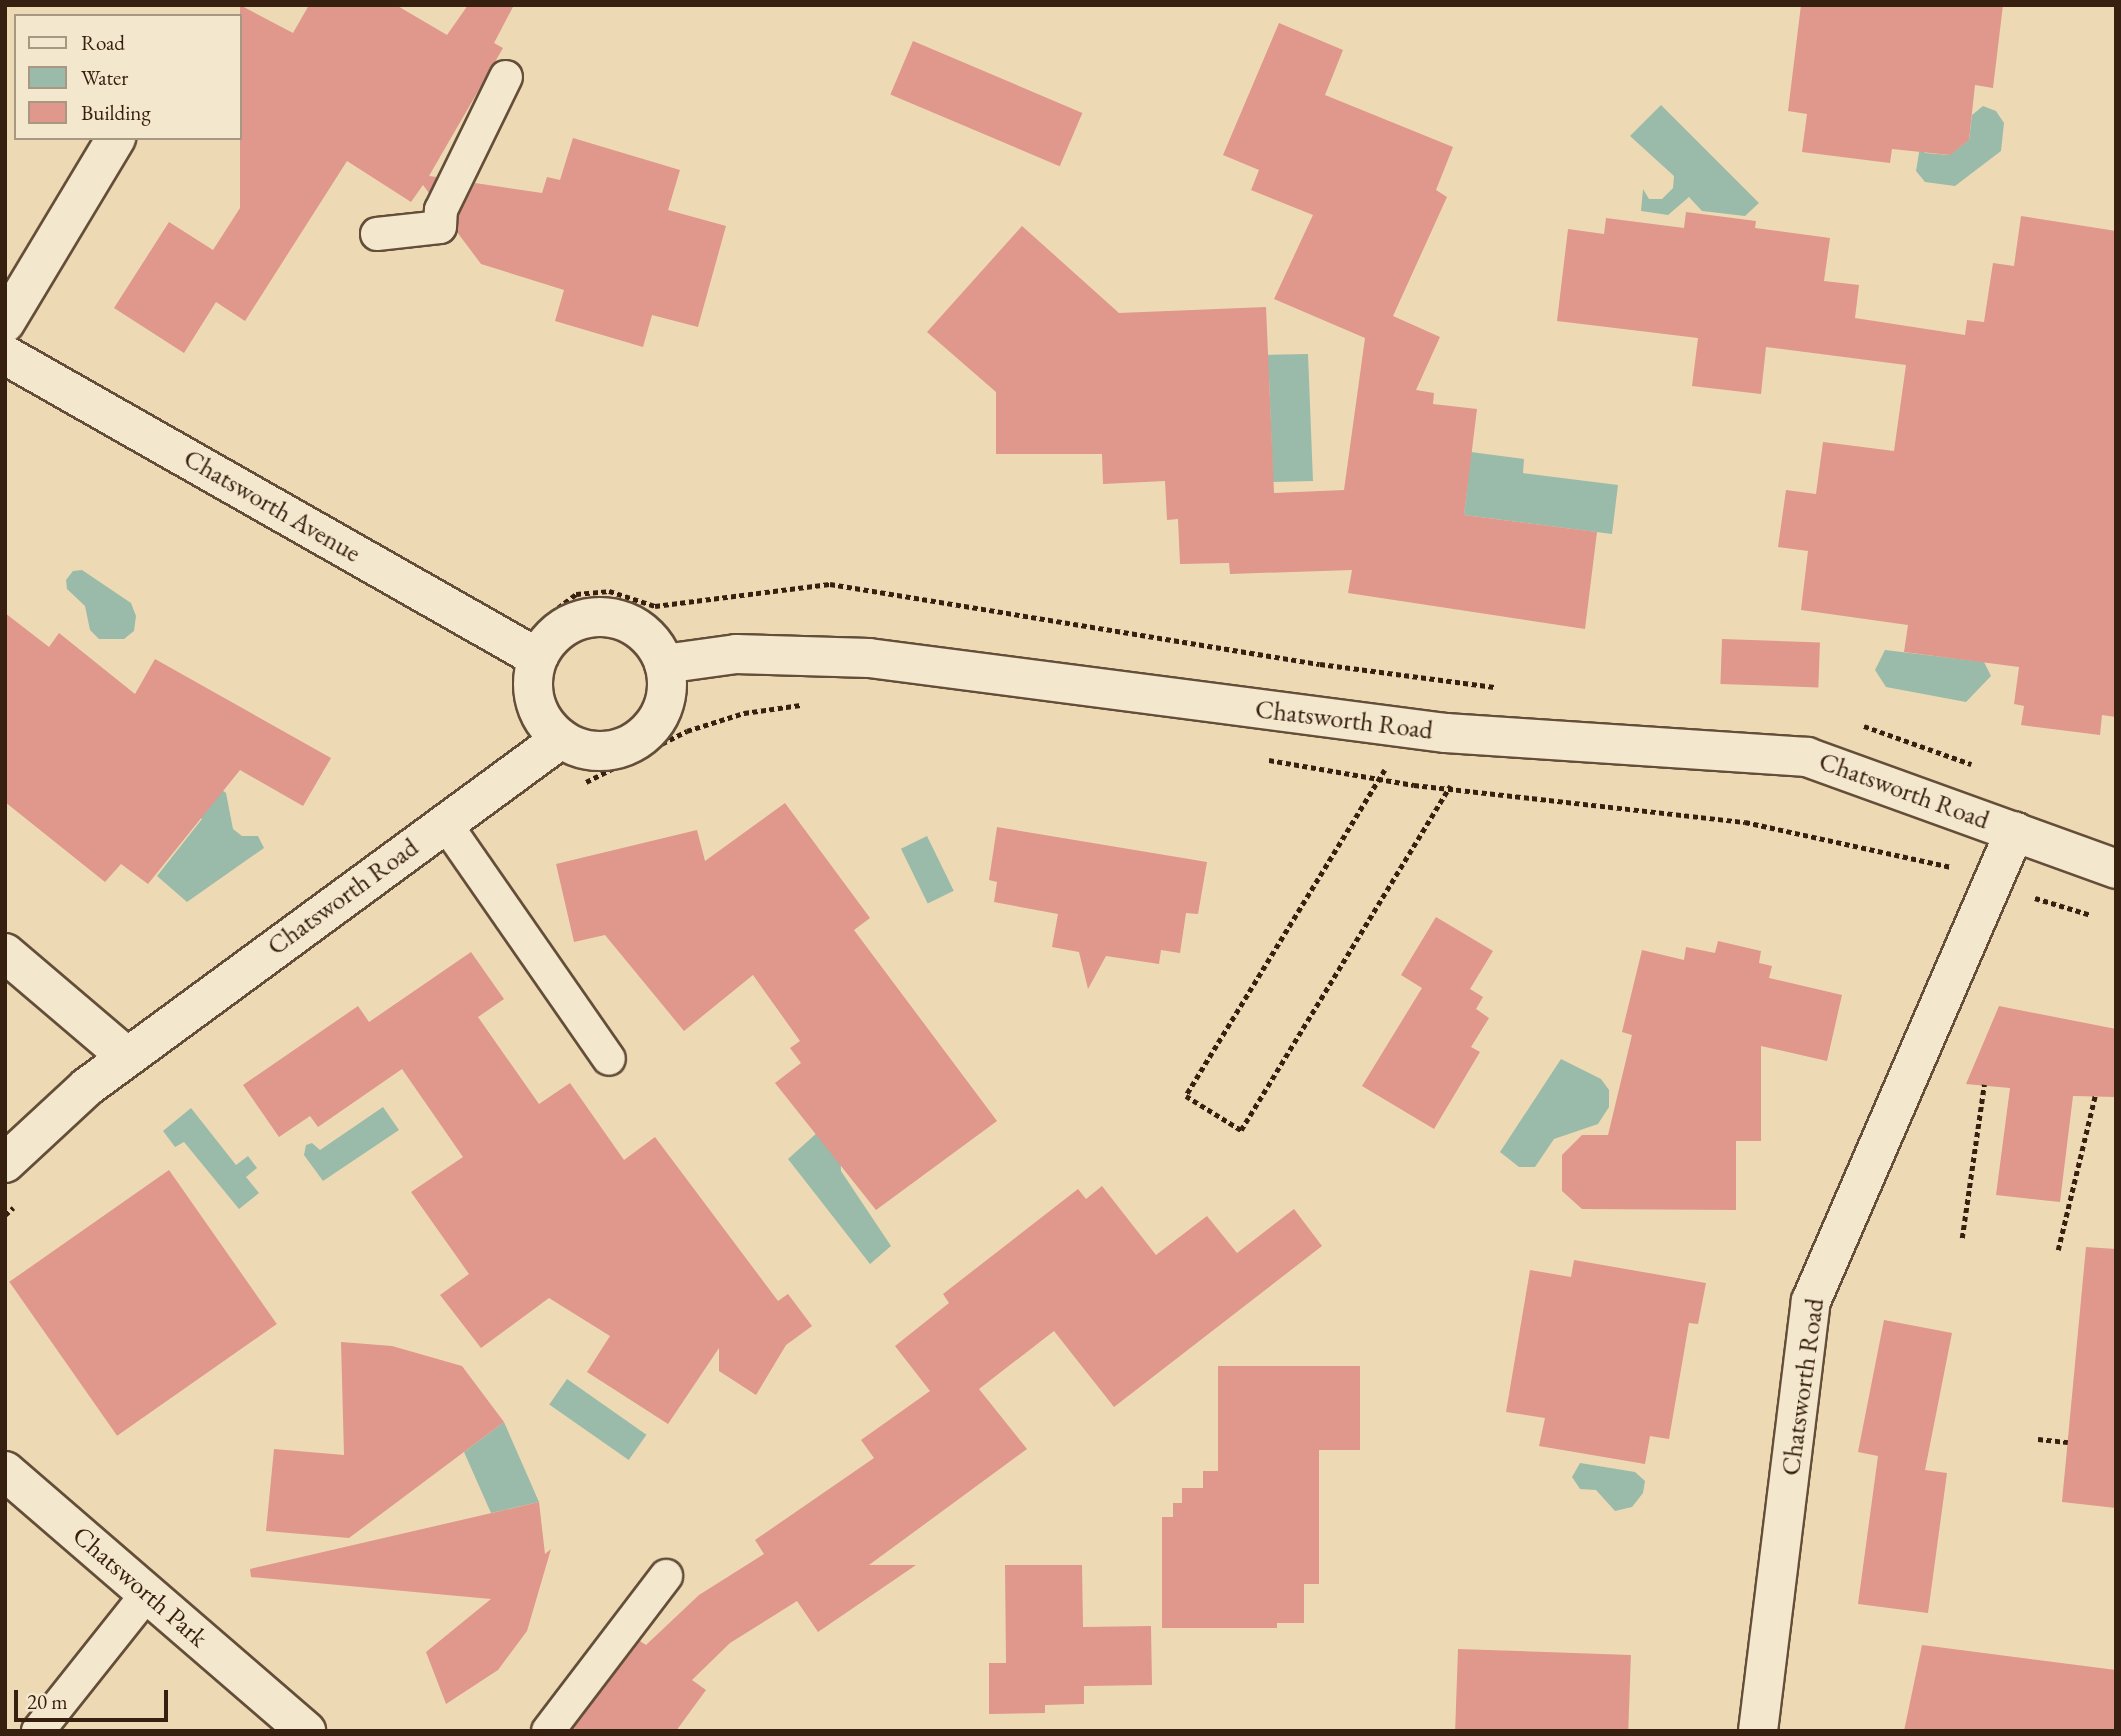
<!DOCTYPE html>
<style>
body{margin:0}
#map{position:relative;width:2121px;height:1736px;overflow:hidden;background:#eddab4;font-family:"EB Garamond",serif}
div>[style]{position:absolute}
.water>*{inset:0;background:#9abba9;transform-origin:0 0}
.building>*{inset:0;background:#e0978c;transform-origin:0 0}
.path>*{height:4.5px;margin-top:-2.25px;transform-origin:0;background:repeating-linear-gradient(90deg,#382010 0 5px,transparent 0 8.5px)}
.roads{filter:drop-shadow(2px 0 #654e39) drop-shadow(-2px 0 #654e39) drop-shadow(0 2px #654e39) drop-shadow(0 -2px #654e39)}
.service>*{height:32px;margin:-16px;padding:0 16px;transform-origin:16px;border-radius:16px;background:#f3e7ce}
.minor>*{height:38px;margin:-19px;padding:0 19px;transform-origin:19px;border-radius:19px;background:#f3e7ce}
.minor>.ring{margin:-19px;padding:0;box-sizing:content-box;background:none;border:38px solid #f3e7ce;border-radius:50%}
span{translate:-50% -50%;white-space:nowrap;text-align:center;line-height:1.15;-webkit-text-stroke:5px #f3e7ce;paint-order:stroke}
.street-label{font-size:26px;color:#382010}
.frame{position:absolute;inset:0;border:7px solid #382010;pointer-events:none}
.legend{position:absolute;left:14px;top:14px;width:228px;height:126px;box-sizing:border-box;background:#f3e7ce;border:2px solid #a89782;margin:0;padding:9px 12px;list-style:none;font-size:21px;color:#382010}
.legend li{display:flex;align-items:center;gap:14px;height:35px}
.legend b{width:35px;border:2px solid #a89782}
.scale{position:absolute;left:14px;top:1690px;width:154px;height:32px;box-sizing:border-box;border:4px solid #382010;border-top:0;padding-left:9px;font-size:21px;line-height:24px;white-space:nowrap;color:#382010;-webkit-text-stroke:5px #f3e7ce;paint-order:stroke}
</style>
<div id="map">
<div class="water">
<i style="clip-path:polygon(1661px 105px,1759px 203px,1745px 216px,1702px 211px,1689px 197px,1668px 215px,1641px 211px,1643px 189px,1649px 199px,1662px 199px,1673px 188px,1674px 176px,1630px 136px)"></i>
<i style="clip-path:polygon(1983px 106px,1996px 111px,2004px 123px,2001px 151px,1955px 186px,1925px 182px,1916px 171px,1920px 147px,1925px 153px,1949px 155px,1969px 140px,1972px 115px)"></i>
<i style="clip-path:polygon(1308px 354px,1313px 481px,1273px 482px,1269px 377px,1259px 355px)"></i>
<i style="clip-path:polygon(1471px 452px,1524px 459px,1523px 473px,1618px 485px,1612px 534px,1464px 515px)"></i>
<i style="clip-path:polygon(82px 570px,131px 603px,136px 616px,134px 631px,124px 639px,99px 639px,90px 630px,85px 606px,67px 589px,66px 580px,73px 571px)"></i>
<i style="clip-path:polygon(1885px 650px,1984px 662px,1991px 676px,1966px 702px,1886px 687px,1875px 670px)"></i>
<i style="clip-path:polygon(221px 789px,226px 793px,233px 829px,242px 836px,258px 836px,264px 848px,187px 902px,157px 876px,202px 819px,190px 808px)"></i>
<i style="left:927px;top:836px;width:61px;height:29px;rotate:64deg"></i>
<i style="clip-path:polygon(1561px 1059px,1601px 1079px,1609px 1090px,1609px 1107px,1598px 1124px,1554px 1139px,1535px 1167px,1519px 1167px,1500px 1152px)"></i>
<i style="clip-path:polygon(383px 1107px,399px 1130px,323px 1181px,304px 1155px,306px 1145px,312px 1143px,320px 1150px)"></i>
<i style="clip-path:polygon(191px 1108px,236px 1165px,248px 1156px,257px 1168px,246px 1177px,259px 1193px,239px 1209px,184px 1142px,175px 1147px,163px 1131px)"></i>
<i style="clip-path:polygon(839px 1113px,841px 1171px,891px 1246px,870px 1264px,788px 1159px)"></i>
<i style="left:567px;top:1379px;width:97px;height:31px;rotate:35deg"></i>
<i style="clip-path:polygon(504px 1422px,539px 1502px,491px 1513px,464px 1452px)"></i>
<i style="clip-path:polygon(1580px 1463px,1635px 1472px,1645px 1481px,1643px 1493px,1632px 1507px,1615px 1511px,1596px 1490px,1580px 1489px,1572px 1477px)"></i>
</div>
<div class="building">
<i style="clip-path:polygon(240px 5px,293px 33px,309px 5px,396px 5px,447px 35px,468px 5px,514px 5px,494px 43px,503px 48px,429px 176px,437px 177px,429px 193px,423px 185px,411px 202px,347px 161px,245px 321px,216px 302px,184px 353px,114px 308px,169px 222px,213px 250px,240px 208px)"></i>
<i style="clip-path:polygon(1801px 5px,2003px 5px,1993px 88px,1975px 85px,1969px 140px,1950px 155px,1892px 149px,1890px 163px,1802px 152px,1807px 114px,1788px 111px)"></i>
<i style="clip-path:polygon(1279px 23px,1343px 50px,1325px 95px,1453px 147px,1436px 190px,1447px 197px,1393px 316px,1440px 337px,1416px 390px,1434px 393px,1433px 404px,1477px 409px,1464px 515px,1597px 532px,1585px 629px,1348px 593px,1352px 570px,1230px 574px,1229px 563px,1180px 564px,1178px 519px,1167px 520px,1165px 481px,1103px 484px,1102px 454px,996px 454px,996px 392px,927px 332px,1022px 226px,1119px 313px,1266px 307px,1274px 493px,1344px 490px,1365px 338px,1274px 299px,1313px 215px,1251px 190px,1259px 170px,1223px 155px)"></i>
<i style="left:913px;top:41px;width:184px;height:58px;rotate:23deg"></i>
<i style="clip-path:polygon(573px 138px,680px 170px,668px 210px,726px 226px,698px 327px,652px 315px,643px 347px,555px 321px,564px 290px,481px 264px,457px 232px,459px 215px,475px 183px,542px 193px,547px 177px,560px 180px)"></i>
<i style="clip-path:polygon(1686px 212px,1756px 221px,1755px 228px,1830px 238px,1824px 281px,1859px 285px,1855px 318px,1965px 335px,1967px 320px,1984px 322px,1993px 263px,2014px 266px,2021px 216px,2116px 231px,2116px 717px,2102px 715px,2100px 735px,2021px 725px,2024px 706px,2014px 704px,2019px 667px,1904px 652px,1908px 625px,1801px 610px,1808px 551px,1778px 547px,1786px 490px,1816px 494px,1823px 442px,1894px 451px,1906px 365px,1766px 347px,1761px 394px,1692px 386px,1698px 338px,1557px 321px,1568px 229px,1604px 234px,1606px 218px,1684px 228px)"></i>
<i style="clip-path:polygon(5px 613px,49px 647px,59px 633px,135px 694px,155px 659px,331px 758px,303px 806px,240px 770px,148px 884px,121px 864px,105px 882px,5px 802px)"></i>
<i style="left:1722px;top:639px;width:98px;height:45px;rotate:2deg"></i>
<i style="clip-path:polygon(785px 803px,870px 918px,854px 930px,997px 1121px,876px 1210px,775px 1083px,801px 1063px,790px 1048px,800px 1041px,753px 975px,684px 1031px,605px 935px,574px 942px,556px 864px,697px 830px,705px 861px)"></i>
<i style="clip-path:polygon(997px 827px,1207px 862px,1198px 914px,1186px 913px,1180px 953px,1161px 950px,1159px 964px,1106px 956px,1088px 989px,1079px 952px,1052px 947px,1058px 914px,994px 902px,997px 882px,989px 880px)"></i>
<i style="clip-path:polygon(1436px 917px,1493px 951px,1470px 989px,1483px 997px,1476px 1009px,1489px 1018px,1471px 1047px,1480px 1052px,1434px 1129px,1362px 1086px,1422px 988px,1401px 975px)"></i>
<i style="clip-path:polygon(1718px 941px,1761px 951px,1759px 963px,1772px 966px,1769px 978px,1842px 995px,1827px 1061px,1761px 1046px,1761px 1141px,1736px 1141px,1736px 1210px,1582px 1209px,1562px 1191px,1562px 1155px,1582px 1135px,1608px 1135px,1632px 1035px,1622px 1032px,1642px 950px,1684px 960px,1686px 947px,1715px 953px)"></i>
<i style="clip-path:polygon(471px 952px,504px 999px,478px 1017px,539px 1104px,570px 1083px,624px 1160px,655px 1137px,778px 1301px,788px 1294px,812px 1326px,786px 1345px,756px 1395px,719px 1371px,719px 1348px,668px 1424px,587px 1372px,610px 1336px,549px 1298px,481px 1348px,440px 1295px,469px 1274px,411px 1192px,463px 1157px,402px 1069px,318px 1127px,310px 1116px,279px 1137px,243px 1085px,358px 1006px,369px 1022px)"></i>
<i style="clip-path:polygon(1999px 1006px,2116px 1029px,2116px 1097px,2073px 1096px,2060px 1202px,1996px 1195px,2010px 1088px,1966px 1084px)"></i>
<i style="left:169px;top:1170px;width:188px;height:195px;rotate:55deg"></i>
<i style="clip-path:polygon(1102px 1186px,1156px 1255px,1207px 1216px,1237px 1253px,1294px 1209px,1322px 1246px,1114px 1407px,1054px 1331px,979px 1389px,1027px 1449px,869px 1565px,916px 1565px,818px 1632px,797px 1601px,730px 1643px,692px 1680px,706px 1690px,676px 1731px,571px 1731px,640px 1641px,646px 1645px,699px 1595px,764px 1554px,755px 1540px,874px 1458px,861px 1440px,930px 1391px,895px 1346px,949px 1303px,943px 1294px,1078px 1189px,1086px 1199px)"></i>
<i style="clip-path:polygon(2086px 1247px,2116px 1249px,2116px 1508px,2062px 1502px)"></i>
<i style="clip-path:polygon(1574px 1260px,1706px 1283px,1698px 1324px,1689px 1323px,1669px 1439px,1650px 1436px,1645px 1464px,1539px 1446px,1545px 1418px,1506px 1412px,1530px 1270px,1571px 1277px)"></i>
<i style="clip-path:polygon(1884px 1320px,1952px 1333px,1925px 1470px,1947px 1473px,1928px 1613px,1858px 1604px,1878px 1456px,1858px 1452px)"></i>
<i style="clip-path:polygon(341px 1342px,392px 1346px,462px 1366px,504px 1422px,349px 1538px,266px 1531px,274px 1449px,344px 1455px)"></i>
<i style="clip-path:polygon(1218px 1366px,1360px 1366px,1360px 1450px,1319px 1450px,1319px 1584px,1304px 1584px,1304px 1623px,1277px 1623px,1277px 1628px,1162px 1628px,1162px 1517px,1173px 1517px,1173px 1503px,1182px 1503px,1182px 1488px,1203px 1488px,1203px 1471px,1218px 1471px)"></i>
<i style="clip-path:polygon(539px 1502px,545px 1554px,551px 1549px,527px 1631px,498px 1670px,446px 1704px,426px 1652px,491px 1599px,251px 1577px,250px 1569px)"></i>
<i style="clip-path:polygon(1005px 1565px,1082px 1565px,1083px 1627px,1151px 1626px,1152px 1685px,1084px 1686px,1084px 1704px,1045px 1705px,1045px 1713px,989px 1714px,989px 1663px,1006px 1663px)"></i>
<i style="clip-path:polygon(1922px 1645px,2116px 1670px,2116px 1731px,1904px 1731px)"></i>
<i style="left:1458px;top:1649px;width:173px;height:82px;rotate:2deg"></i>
</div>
<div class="path">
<i style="left:551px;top:613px;width:31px;rotate:-37deg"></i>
<i style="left:576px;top:594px;width:33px;rotate:-5deg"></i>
<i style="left:609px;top:591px;width:48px;rotate:18.1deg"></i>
<i style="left:655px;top:606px;width:176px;rotate:-7.2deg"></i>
<i style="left:830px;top:584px;width:496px;rotate:9.3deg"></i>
<i style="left:1320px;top:664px;width:176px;rotate:7.5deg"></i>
<i style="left:1864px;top:726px;width:114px;rotate:19.6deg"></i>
<i style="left:1269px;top:760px;width:147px;rotate:9.8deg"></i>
<i style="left:1414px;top:785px;width:333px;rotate:6.4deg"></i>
<i style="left:1745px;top:822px;width:211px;rotate:12.3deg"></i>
<i style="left:1385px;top:770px;width:382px;rotate:121.4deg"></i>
<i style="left:1186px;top:1096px;width:65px;rotate:31.7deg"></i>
<i style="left:1241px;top:1130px;width:403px;rotate:-58.7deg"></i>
<i style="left:586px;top:782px;width:113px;rotate:-26.8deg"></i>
<i style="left:687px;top:731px;width:60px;rotate:-17.5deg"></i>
<i style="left:744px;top:713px;width:57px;rotate:-8.1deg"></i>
<i style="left:2035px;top:898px;width:59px;rotate:16.9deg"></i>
<i style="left:5px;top:1215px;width:11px;rotate:-41deg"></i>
<i style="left:1962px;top:1238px;width:155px;rotate:-81.8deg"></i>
<i style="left:2058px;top:1250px;width:158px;rotate:-76.5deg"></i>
<i style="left:2038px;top:1439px;width:30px;rotate:6deg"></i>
</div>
<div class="roads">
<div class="service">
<i style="left:377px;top:234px;width:63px;rotate:-6.3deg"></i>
<i style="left:440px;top:227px;width:17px;rotate:-87deg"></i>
<i style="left:441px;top:210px;width:148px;rotate:-64deg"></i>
<i style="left:445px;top:823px;width:287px;rotate:55.2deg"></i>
<i style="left:38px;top:1731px;width:175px;rotate:-51.5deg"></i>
<i style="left:548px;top:1731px;width:195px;rotate:-52.7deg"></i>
</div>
<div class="minor">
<i style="left:5px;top:323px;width:216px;rotate:-59deg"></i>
<i style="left:5px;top:355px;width:613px;rotate:29.62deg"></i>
<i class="ring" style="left:533px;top:617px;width:96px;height:96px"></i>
<i style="left:664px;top:664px;width:73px;rotate:-7.9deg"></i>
<i style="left:736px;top:654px;width:133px;rotate:1.7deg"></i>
<i style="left:869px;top:658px;width:582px;rotate:7.41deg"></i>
<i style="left:1446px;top:733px;width:362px;rotate:3.8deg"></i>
<i style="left:1807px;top:757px;width:329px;rotate:19.9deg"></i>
<i style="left:5px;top:953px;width:160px;rotate:40.4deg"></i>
<i style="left:5px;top:1163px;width:112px;rotate:-42.8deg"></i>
<i style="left:87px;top:1087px;width:588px;rotate:-36.29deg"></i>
<i style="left:5px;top:1471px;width:398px;rotate:40.8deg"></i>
<i style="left:1758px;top:1731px;width:433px;rotate:-83deg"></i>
<i style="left:1811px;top:1301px;width:512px;rotate:-66.54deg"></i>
</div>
</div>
<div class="street-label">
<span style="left:272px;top:506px;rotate:30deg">Chatsworth Avenue</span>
<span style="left:1344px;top:720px;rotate:7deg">Chatsworth Road</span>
<span style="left:1904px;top:791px;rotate:20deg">Chatsworth Road</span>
<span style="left:343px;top:897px;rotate:-36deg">Chatsworth Road</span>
<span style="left:1803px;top:1387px;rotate:-82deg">Chatsworth Road</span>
<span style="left:140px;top:1587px;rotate:41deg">Chatsworth Park</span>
</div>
<div class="frame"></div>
<ul class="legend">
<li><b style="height:9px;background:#f3e7ce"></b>Road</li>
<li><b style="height:19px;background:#9abba9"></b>Water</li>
<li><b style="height:19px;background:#e0978c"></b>Building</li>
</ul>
<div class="scale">20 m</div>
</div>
